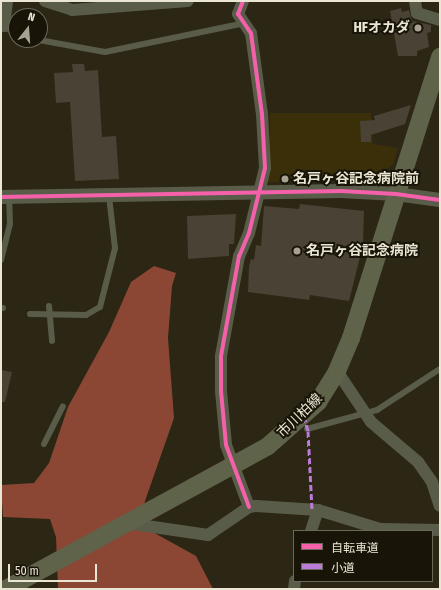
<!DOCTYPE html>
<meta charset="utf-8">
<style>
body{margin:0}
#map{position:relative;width:441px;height:590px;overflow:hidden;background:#2c2615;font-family:"Fira Sans Condensed","Noto Sans JP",sans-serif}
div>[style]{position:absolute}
.built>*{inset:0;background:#3a2f09}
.forest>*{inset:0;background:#8b4734}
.building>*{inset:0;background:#494235}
.service>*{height:6px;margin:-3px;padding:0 3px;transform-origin:3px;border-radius:3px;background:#5a5c4a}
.minor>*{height:12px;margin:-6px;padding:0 6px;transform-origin:6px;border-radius:6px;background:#5a5c4a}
.tertiary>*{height:14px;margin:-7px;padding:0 7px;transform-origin:7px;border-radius:7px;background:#5a5c4a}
.primary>*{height:18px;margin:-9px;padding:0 9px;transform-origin:9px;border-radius:9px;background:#5f634a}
.quiet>*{height:3px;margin-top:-1.5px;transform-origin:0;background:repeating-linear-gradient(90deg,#bd7bd9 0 6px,transparent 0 9px)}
.cycleway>*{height:4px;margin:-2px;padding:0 2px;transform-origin:2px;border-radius:2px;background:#f560ab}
.dots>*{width:11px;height:11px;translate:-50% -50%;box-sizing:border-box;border:2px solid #181408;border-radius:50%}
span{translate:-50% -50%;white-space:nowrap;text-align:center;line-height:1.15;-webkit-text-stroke:4px #181408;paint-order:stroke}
.poi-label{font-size:14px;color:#ebe5d3;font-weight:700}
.right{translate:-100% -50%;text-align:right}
.left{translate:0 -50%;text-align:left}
.street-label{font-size:14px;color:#ebe5d3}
.frame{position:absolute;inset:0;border:2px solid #ebe5d3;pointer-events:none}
.legend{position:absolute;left:293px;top:530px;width:140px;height:52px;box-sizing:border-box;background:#181408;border:1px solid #6c6859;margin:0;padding:5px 7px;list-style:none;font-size:12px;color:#ebe5d3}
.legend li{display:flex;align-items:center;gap:8px;height:20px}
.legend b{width:20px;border:1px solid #6c6859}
.north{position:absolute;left:8px;top:8px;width:40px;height:40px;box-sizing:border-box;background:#181408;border:1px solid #6c6859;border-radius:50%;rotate:17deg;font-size:11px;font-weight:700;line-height:16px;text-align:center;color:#ebe5d3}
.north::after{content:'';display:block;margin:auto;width:14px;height:18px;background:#a8a290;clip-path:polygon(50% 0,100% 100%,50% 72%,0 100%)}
.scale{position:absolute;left:8px;top:564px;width:89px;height:18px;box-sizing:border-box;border:2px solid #ebe5d3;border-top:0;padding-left:5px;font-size:12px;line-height:14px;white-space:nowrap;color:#ebe5d3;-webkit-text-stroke:3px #181408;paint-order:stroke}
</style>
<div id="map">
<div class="built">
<i style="clip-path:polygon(270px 113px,371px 113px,373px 144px,398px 148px,393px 165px,372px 180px,326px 178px,266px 183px,270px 169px)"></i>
</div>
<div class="forest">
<i style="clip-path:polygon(154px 266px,176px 273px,172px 286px,168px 338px,174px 418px,145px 501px,140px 525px,196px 556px,213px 589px,58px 589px,56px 537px,50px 519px,3px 517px,1px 485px,34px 483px,49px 463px,68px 407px,109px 332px,131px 282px)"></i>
</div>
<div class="building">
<i style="clip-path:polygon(401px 8px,402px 12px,409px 10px,412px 21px,431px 25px,431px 32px,427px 33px,429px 47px,417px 51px,417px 56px,398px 56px,390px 11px)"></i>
<i style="clip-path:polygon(72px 64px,84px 64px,85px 71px,98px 70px,102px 137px,116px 136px,119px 179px,75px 181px,70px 102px,56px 103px,54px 73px,73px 72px)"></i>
<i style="clip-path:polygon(411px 105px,405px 124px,371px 135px,371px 142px,361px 142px,360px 121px,375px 120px,374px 116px)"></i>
<i style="clip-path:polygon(300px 204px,364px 211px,363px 245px,349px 301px,310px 295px,309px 300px,248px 292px,249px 266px,251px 259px,254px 260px,256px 245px,261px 246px,264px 206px,299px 209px)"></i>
<i style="clip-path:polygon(236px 214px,234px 244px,229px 244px,229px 256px,188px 259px,187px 216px)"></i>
<i style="clip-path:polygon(1px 370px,12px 372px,5px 402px,1px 402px)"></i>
</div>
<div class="service">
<i style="left:4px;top:26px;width:14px;rotate:34deg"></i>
<i style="left:39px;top:40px;width:67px;rotate:10.3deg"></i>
<i style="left:105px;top:52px;width:143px;rotate:-11.7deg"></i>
<i style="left:1px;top:260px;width:37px;rotate:-76deg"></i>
<i style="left:10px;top:224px;width:26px;rotate:-92deg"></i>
<i style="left:49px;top:306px;width:35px;rotate:85deg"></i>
<i style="left:1px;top:308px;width:2px"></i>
<i style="left:30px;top:314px;width:56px;rotate:1deg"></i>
<i style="left:86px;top:315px;width:16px;rotate:-30deg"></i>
<i style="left:100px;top:307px;width:61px;rotate:-75.7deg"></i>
<i style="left:115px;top:248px;width:52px;rotate:-96.6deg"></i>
<i style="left:307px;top:429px;width:73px;rotate:-15.2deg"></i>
<i style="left:377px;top:410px;width:75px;rotate:-33.1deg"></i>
<i style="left:44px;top:444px;width:42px;rotate:-63.4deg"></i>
</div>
<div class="minor">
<i style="left:45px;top:1px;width:28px;rotate:18deg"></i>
<i style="left:72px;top:10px;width:116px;rotate:-4.4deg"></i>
<i style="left:243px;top:1px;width:14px;rotate:111deg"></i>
<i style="left:238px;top:14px;width:23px;rotate:56deg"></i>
<i style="left:251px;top:33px;width:82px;rotate:82.3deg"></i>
<i style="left:262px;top:114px;width:54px;rotate:86.8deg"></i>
<i style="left:265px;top:168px;width:67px;rotate:103.8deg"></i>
<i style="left:249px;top:233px;width:25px;rotate:113deg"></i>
<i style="left:239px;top:256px;width:102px;rotate:100.2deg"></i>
<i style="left:221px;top:356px;width:35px;rotate:90deg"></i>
<i style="left:221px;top:391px;width:54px;rotate:84.7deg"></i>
<i style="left:226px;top:445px;width:66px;rotate:69.6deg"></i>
<i style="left:415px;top:1px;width:12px;rotate:81deg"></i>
<i style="left:417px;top:13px;width:24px;rotate:17deg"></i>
<i style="left:1px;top:26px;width:3px"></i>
<i style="left:4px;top:26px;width:25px;rotate:-83deg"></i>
<i style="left:337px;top:371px;width:61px;rotate:56.3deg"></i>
<i style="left:371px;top:422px;width:62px;rotate:40.4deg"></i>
<i style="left:418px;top:462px;width:24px;rotate:55deg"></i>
<i style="left:432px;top:482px;width:25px;rotate:72deg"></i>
<i style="left:126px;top:523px;width:83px;rotate:8.3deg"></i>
<i style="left:208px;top:535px;width:50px;rotate:-34.3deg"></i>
<i style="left:249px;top:507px;width:7px;rotate:-8deg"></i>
<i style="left:256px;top:506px;width:62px;rotate:3.7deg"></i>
<i style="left:318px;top:510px;width:65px;rotate:17deg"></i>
<i style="left:380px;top:529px;width:60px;rotate:1deg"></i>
<i style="left:311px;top:531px;width:22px;rotate:-72deg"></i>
<i style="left:294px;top:589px;width:8px;rotate:-83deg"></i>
</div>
<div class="tertiary">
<i style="left:1px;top:197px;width:340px;rotate:-1deg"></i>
<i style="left:341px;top:191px;width:55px;rotate:3.1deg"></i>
<i style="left:396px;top:194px;width:44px;rotate:7.8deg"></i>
</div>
<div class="primary">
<i style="left:6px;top:589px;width:298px;rotate:-28.6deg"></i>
<i style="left:268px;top:446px;width:67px;rotate:-41.3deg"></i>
<i style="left:318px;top:402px;width:36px;rotate:-58deg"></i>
<i style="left:337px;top:371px;width:36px;rotate:-67deg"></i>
<i style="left:351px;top:338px;width:295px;rotate:-72.4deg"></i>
</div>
<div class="quiet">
<i style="left:304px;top:416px;width:16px;rotate:75deg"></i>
<i style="left:308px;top:431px;width:78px;rotate:87.1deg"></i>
</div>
<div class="cycleway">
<i style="left:243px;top:1px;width:14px;rotate:111deg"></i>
<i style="left:238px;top:14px;width:23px;rotate:56deg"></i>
<i style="left:251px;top:33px;width:82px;rotate:82.3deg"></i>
<i style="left:262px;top:114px;width:54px;rotate:86.8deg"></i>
<i style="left:265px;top:168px;width:67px;rotate:103.8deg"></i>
<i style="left:249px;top:233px;width:25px;rotate:113deg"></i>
<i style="left:239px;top:256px;width:102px;rotate:100.2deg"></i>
<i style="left:221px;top:356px;width:35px;rotate:90deg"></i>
<i style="left:221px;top:391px;width:54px;rotate:84.7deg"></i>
<i style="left:226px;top:445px;width:66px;rotate:69.6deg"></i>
<i style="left:1px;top:197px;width:340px;rotate:-1deg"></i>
<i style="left:341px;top:191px;width:55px;rotate:3.1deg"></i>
<i style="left:396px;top:194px;width:44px;rotate:7.8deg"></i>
</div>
<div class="dots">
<i style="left:418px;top:28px;background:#a8a290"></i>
<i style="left:285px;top:179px;background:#a8a290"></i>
<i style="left:297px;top:251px;background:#a8a290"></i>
</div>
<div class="poi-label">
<span class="right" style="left:410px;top:28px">HFオカダ</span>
<span class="left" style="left:293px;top:179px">名戸ヶ谷記念病院前</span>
<span class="left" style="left:306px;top:251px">名戸ヶ谷記念病院</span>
</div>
<div class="street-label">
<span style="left:300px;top:416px;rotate:-44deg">市川柏線</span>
</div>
<div class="frame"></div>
<ul class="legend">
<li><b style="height:5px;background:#f560ab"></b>自転車道</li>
<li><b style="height:5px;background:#bd7bd9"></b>小道</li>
</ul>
<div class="north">N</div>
<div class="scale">50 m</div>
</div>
